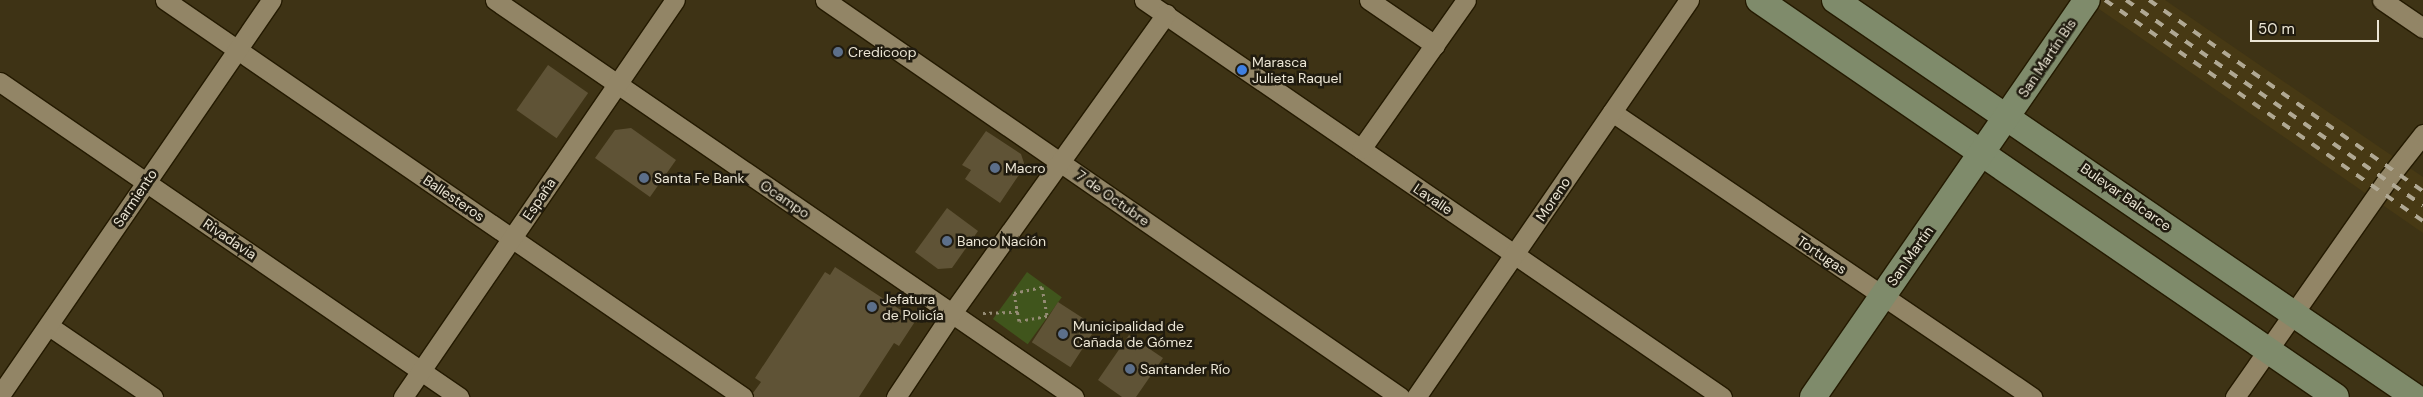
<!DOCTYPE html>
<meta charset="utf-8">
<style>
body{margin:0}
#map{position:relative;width:2423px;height:397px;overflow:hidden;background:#3e3315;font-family:"DM Sans",sans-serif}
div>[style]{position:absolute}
.built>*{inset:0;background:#473914}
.green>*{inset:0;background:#40551c;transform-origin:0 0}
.building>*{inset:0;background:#5f5336;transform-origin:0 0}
.path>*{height:3px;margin-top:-1.5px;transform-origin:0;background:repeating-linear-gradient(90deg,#958c75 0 2.5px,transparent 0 6.5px)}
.roads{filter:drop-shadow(1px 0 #241a00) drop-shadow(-1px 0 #241a00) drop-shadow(0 1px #241a00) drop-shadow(0 -1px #241a00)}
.street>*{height:19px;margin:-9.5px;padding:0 9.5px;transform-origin:9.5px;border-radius:9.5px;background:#928566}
.secondary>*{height:26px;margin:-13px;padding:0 13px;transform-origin:13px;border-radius:13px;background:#7f8b6b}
.rail>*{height:4px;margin-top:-2px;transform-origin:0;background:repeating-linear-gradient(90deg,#b0a893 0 9px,transparent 0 18px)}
.dots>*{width:14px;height:14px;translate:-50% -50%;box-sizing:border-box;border:2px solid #201b0f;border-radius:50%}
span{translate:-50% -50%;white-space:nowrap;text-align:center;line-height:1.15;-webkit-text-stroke:5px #201b0f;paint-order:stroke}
.poi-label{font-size:14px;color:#ebe5d4}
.left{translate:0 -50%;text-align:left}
.street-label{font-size:14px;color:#ebe5d4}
.scale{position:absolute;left:2250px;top:20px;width:129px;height:22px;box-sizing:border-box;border:2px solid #ebe5d4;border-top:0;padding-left:6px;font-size:15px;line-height:18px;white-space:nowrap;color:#ebe5d4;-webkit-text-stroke:4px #201b0f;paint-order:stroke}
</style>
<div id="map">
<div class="built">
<i style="clip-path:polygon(2086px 0,2165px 0,2423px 177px,2423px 233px)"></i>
</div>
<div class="green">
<i style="left:1027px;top:272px;width:43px;height:58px;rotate:36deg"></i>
</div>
<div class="building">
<i style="left:548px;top:65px;width:49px;height:55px;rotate:35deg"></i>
<i style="clip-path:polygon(631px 128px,676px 160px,650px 197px,595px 158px,615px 130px)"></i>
<i style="clip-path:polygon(986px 131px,1021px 154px,1025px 166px,1000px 203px,965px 179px,971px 170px,962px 165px)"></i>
<i style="clip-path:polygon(947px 208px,978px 231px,952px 268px,938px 269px,915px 252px)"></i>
<i style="clip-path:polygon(835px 267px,916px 320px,899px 346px,894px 343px,859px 397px,754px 397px,753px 393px,761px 382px,755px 378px,825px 272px,830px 275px)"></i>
<i style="left:1058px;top:302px;width:46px;height:48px;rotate:33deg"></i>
<i style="clip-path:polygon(1129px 335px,1163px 358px,1136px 397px,1122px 397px,1098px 380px)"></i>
</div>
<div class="path">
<i style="left:1042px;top:287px;width:29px;rotate:80deg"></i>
<i style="left:1047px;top:316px;width:28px;rotate:170deg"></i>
<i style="left:1019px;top:321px;width:28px;rotate:-100deg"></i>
<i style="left:1014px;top:293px;width:29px;rotate:-12deg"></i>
<i style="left:983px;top:313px;width:35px;rotate:-2deg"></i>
</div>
<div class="roads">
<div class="street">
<i style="left:165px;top:0;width:701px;rotate:34.48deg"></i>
<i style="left:495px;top:0;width:702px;rotate:34.44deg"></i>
<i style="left:825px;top:0;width:699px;rotate:34.62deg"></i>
<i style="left:1144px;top:0;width:701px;rotate:34.48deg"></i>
<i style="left:1369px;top:0;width:80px;rotate:34.3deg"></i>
<i style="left:2382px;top:0;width:50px;rotate:34.3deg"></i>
<i style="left:0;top:82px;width:557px;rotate:34.46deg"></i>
<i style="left:1612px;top:112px;width:508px;rotate:34.16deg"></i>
<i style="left:1361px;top:149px;width:182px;rotate:-54.8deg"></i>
<i style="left:49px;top:326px;width:126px;rotate:34.3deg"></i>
<i style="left:0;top:395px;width:479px;rotate:-55.5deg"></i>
<i style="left:403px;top:397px;width:481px;rotate:-55.6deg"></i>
<i style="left:896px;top:397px;width:101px;rotate:-56.3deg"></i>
<i style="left:952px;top:313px;width:368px;rotate:-54.4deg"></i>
<i style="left:1416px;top:397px;width:482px;rotate:-55.5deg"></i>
<i style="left:2235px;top:397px;width:264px;rotate:-55deg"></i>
<i style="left:2386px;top:181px;width:60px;rotate:-51.8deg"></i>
</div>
<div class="secondary">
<i style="left:1759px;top:0;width:700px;rotate:34.53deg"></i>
<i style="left:1835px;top:0;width:703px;rotate:34.39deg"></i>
<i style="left:1813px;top:397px;width:482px;rotate:-55.4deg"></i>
</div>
</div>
<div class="rail">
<i style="left:2105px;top:0;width:387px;rotate:34.8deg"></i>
<i style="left:2126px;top:0;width:361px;rotate:34.7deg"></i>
<i style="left:2149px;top:0;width:334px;rotate:34.9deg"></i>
</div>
<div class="dots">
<i style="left:838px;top:52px;background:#5c6f8a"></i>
<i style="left:1242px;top:70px;background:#3f7fe0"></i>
<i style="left:995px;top:168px;background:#5c6f8a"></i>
<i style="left:644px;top:178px;background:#5c6f8a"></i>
<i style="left:947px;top:241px;background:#5c6f8a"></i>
<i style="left:872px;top:307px;background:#5c6f8a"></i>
<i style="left:1063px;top:334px;background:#5c6f8a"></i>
<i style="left:1130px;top:369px;background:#5c6f8a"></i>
</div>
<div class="poi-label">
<span class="left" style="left:848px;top:52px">Credicoop</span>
<span class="left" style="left:1252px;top:70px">Marasca<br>Julieta Raquel</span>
<span class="left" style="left:1005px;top:168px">Macro</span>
<span class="left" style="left:654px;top:178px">Santa Fe Bank</span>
<span class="left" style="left:957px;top:241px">Banco Nación</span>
<span class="left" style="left:882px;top:307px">Jefatura<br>de Policía</span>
<span class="left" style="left:1073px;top:334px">Municipalidad de<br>Cañada de Gómez</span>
<span class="left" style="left:1140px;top:369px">Santander Río</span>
</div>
<div class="street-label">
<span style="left:2047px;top:58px;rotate:-56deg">San Martín Bis</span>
<span style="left:2126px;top:197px;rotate:35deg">Bulevar Balcarce</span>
<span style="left:135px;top:198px;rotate:-56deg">Sarmiento</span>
<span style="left:454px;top:198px;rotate:34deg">Ballesteros</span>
<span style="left:1113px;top:198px;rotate:35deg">7 de Octubre</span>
<span style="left:539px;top:199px;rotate:-56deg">España</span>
<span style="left:785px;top:199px;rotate:34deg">Ocampo</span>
<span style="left:1433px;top:199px;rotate:34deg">Lavalle</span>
<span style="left:1553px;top:199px;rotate:-56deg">Moreno</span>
<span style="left:230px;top:239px;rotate:34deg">Rivadavia</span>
<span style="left:1822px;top:255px;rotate:34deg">Tortugas</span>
<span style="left:1910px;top:256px;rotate:-55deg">San Martín</span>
</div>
<div class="scale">50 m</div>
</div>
